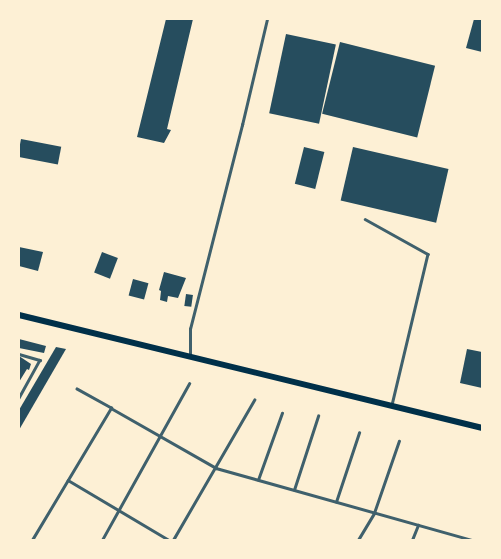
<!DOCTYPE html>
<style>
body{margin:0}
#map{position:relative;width:501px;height:559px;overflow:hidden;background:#fdf0d5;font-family:"IBM Plex Sans",sans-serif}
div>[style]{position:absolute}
.building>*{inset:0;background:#264d5e;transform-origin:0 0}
.service>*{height:2.5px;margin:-1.25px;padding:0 1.25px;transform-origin:1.25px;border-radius:1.25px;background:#3f606c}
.secondary>*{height:6px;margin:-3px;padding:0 3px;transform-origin:3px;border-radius:3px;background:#003049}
span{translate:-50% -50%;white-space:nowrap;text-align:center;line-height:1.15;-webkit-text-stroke:5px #fdf0d5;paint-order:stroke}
.frame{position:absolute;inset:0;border:20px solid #fdf0d5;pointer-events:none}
</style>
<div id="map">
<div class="building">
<i style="clip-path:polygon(166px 19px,193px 19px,167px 129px,171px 130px,164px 143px,137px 137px)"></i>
<i style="clip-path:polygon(474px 19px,482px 20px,482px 52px,466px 48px)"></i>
<i style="left:286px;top:34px;width:51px;height:81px;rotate:12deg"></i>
<i style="left:340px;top:42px;width:98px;height:74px;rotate:14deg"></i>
<i style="left:21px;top:139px;width:41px;height:18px;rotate:11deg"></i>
<i style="left:304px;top:147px;width:21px;height:38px;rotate:14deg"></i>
<i style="left:353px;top:147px;width:98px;height:55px;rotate:13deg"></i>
<i style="clip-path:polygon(19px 247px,43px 252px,38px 271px,19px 266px)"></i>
<i style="left:102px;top:252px;width:17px;height:22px;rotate:21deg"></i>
<i style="clip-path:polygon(164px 272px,186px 278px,178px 298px,168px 296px,167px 302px,160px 300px,161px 291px,159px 290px)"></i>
<i style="left:133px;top:279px;width:16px;height:17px;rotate:15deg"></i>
<i style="left:186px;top:294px;width:7px;height:12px;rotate:8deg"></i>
<i style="clip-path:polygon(19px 339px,46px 346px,44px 353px,19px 348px)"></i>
<i style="clip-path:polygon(56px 347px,66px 349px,19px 430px,19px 410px)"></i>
<i style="clip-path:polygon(467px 349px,482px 352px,482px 388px,460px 383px)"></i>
<i style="clip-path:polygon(19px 356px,31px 364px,29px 370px,27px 369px,19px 382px)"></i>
</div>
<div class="service">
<i style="left:365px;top:219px;width:72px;rotate:29.1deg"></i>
<i style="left:428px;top:254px;width:155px;rotate:103.4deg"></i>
<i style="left:19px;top:354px;width:22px;rotate:16deg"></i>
<i style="left:40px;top:360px;width:43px;rotate:118.9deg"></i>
<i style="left:190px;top:357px;width:28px;rotate:-90deg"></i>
<i style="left:190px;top:329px;width:211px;rotate:-75.7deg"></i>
<i style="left:242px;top:125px;width:109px;rotate:-76.7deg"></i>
<i style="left:111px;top:408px;width:121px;rotate:29.7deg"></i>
<i style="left:216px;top:468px;width:266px;rotate:15.7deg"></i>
<i style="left:68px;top:480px;width:117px;rotate:30.7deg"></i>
<i style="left:258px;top:480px;width:71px;rotate:-70.3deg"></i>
<i style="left:294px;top:490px;width:78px;rotate:-72deg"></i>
<i style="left:336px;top:502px;width:73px;rotate:-71.6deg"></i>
<i style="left:32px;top:540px;width:154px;rotate:-59.1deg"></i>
<i style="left:111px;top:408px;width:39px;rotate:-151deg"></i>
<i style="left:102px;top:540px;width:179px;rotate:-60.9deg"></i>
<i style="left:173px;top:540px;width:162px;rotate:-59.9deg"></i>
<i style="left:358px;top:540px;width:31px;rotate:-59deg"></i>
<i style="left:374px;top:513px;width:76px;rotate:-70.9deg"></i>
<i style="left:412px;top:540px;width:16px;rotate:-68deg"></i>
</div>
<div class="secondary">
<i style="left:19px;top:315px;width:477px;rotate:13.7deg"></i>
</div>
<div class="frame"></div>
</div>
